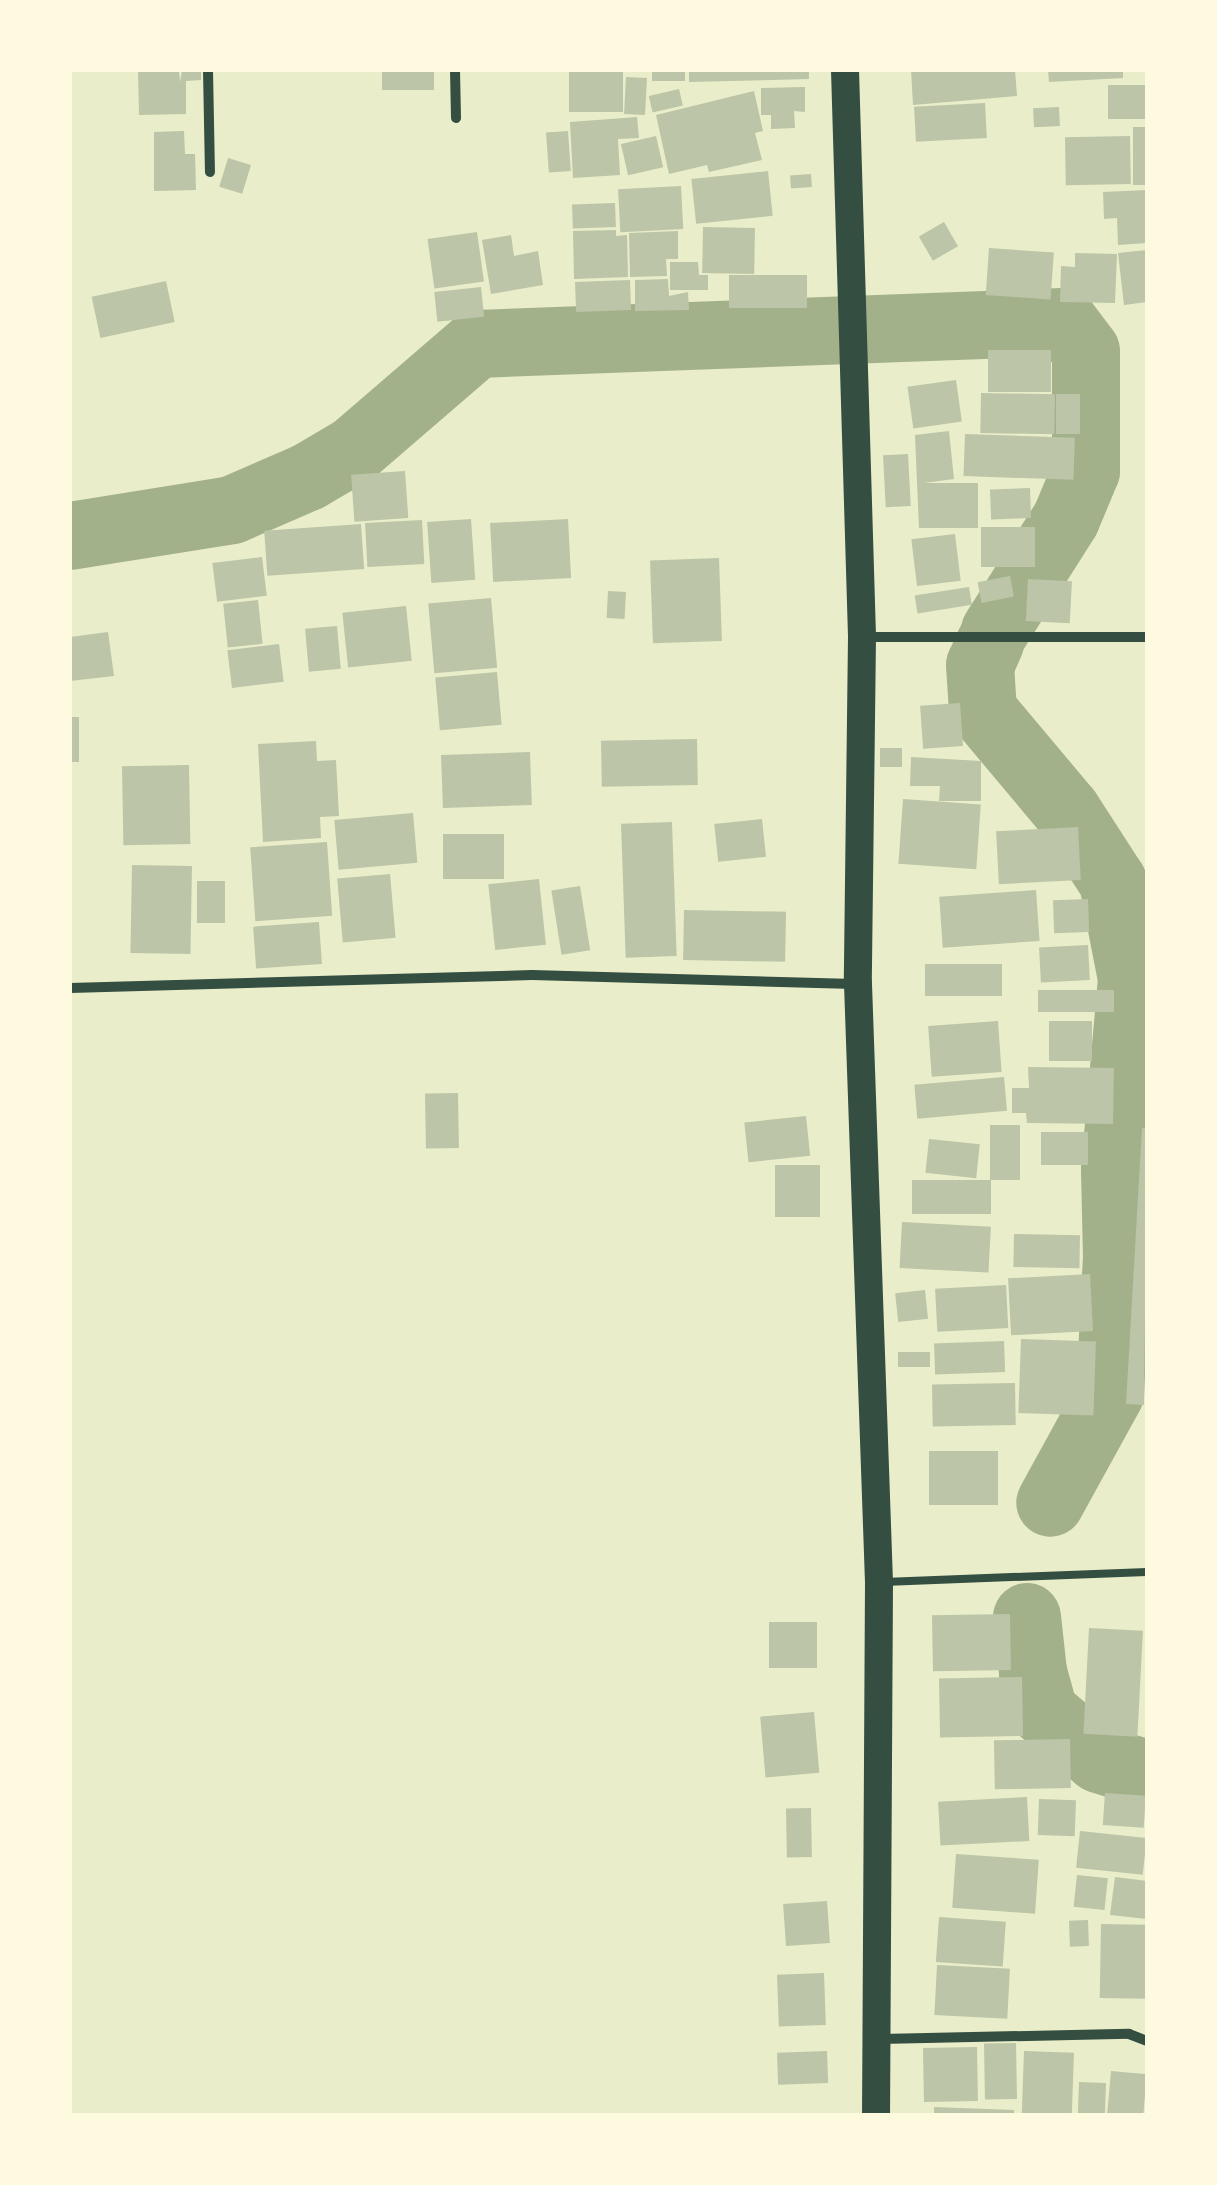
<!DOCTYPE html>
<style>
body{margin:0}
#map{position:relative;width:1217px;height:2185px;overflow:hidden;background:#e9edc9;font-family:"Noto Sans",sans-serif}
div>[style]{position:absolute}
.river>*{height:68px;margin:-34px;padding:0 34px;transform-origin:34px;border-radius:34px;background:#a3b18a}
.building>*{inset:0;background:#bcc5a7;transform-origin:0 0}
.service>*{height:8px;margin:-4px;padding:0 4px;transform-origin:4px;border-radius:4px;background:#344e41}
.minor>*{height:10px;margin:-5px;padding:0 5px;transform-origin:5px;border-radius:5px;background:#344e41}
.trunk>*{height:28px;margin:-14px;padding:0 14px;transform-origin:14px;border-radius:14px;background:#344e41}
span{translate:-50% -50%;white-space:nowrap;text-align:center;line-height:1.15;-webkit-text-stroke:8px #fefae0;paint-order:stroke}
.frame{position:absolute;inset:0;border:72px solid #fefae0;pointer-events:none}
</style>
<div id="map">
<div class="river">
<i style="left:70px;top:536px;width:164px;rotate:-9.1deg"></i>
<i style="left:232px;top:510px;width:83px;rotate:-23.5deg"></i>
<i style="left:308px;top:477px;width:53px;rotate:-30.4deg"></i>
<i style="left:354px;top:450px;width:162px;rotate:-40.8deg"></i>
<i style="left:477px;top:344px;width:587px;rotate:-2.15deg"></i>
<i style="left:1064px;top:322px;width:36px;rotate:53deg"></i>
<i style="left:1086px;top:351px;width:120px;rotate:90deg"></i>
<i style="left:1086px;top:471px;width:52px;rotate:112.6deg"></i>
<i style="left:1066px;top:519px;width:133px;rotate:122.4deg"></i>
<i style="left:990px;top:643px;width:24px;rotate:114deg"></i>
<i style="left:980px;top:665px;width:46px;rotate:86.3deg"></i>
<i style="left:983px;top:711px;width:131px;rotate:50deg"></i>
<i style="left:1067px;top:811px;width:85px;rotate:57.1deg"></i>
<i style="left:1113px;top:882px;width:99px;rotate:78.9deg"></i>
<i style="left:1132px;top:979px;width:192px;rotate:95.1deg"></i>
<i style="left:1115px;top:1170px;width:86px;rotate:88.7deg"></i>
<i style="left:1117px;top:1256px;width:138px;rotate:92.9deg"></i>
<i style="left:1110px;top:1394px;width:124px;rotate:118.8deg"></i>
<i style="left:1027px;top:1617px;width:55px;rotate:83.8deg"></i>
<i style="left:1033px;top:1672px;width:41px;rotate:74.6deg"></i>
<i style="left:1044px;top:1712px;width:72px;rotate:40.5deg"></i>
<i style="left:1099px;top:1759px;width:50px;rotate:17.4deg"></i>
</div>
<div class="building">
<i style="clip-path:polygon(138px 70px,179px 70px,180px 82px,182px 70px,201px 70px,201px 80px,186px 81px,186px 114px,139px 115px)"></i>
<i style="left:382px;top:70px;width:52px;height:20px"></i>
<i style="left:569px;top:70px;width:54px;height:42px"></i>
<i style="left:652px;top:70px;width:33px;height:11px"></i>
<i style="clip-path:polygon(689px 70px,809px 70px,809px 79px,689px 82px)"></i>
<i style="clip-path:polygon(911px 70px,1015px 70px,1017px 96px,913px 105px)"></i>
<i style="clip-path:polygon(1048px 70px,1123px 70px,1123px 78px,1049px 82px)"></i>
<i style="left:626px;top:77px;width:21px;height:37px;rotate:3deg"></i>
<i style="left:1108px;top:85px;width:39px;height:34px"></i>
<i style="clip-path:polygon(805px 87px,805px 112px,794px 111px,795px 128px,771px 129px,771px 115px,761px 115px,761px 88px)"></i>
<i style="left:679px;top:89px;width:17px;height:31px;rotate:77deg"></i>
<i style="clip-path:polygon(754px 91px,763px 131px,755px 133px,762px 160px,709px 172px,707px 165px,669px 174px,656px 115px)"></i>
<i style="left:985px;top:103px;width:35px;height:71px;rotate:87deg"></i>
<i style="left:1059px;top:107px;width:19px;height:26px;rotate:87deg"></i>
<i style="clip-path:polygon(637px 117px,639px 138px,618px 139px,620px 175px,573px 178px,570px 122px)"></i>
<i style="left:1133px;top:127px;width:14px;height:58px"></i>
<i style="clip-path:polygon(184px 131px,185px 154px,195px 154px,196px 190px,154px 191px,154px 132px)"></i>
<i style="left:568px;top:131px;width:40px;height:22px;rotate:86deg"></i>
<i style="left:656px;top:136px;width:32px;height:36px;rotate:77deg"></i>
<i style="left:1130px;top:136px;width:48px;height:65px;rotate:89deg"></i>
<i style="left:228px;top:158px;width:24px;height:30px;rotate:17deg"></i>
<i style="left:768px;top:171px;width:45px;height:77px;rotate:84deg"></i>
<i style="left:811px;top:174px;width:13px;height:21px;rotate:86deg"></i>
<i style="left:681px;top:186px;width:43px;height:63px;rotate:87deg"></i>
<i style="clip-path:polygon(1147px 190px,1147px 243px,1118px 245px,1117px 218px,1104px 219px,1103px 192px)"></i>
<i style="left:615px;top:203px;width:24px;height:43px;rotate:88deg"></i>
<i style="left:944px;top:222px;width:28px;height:29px;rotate:60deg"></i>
<i style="left:703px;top:227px;width:52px;height:46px;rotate:1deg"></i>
<i style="clip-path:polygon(616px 230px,616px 236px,627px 235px,628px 277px,574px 279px,573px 231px)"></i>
<i style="clip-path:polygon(678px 231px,678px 259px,666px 259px,667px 276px,630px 277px,629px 233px)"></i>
<i style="left:477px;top:232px;width:50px;height:50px;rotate:82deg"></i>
<i style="clip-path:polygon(511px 235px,514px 256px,538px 251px,543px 285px,491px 294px,482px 240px)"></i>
<i style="left:989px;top:248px;width:65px;height:47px;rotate:4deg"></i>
<i style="clip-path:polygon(1147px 250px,1147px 302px,1124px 305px,1118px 253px)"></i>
<i style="clip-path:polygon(1075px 253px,1117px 254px,1115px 303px,1060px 302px,1061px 266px,1075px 267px)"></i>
<i style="clip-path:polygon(670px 262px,698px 262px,699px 275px,708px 275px,708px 290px,670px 290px)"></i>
<i style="left:729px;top:275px;width:78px;height:33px"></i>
<i style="clip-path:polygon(668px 279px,669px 296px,688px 292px,689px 310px,635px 311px,635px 280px)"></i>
<i style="left:630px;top:280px;width:30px;height:55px;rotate:88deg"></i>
<i style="left:166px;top:281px;width:42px;height:76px;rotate:78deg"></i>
<i style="left:481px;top:287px;width:30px;height:47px;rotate:84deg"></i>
<i style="left:988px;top:350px;width:63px;height:42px"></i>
<i style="left:956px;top:380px;width:42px;height:49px;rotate:82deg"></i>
<i style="left:981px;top:393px;width:74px;height:40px;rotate:1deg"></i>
<i style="left:1056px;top:394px;width:24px;height:40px"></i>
<i style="clip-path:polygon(949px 431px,954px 479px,924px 483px,978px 483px,978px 528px,919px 528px,915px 435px)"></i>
<i style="left:965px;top:434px;width:110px;height:42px;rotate:2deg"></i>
<i style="left:908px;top:454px;width:52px;height:25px;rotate:87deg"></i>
<i style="left:405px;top:471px;width:47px;height:54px;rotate:86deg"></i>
<i style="left:1030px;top:488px;width:30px;height:40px;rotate:88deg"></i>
<i style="left:471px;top:519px;width:61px;height:44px;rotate:86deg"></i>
<i style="left:568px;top:519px;width:59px;height:78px;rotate:87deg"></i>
<i style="left:422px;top:520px;width:44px;height:57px;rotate:87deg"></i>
<i style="left:361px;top:524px;width:45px;height:97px;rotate:86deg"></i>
<i style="left:1035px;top:527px;width:40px;height:54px;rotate:90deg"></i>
<i style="left:955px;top:534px;width:47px;height:44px;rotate:83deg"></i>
<i style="left:262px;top:557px;width:39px;height:50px;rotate:83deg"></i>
<i style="left:719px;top:558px;width:83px;height:69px;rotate:88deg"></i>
<i style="left:1010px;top:576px;width:21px;height:33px;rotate:79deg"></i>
<i style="left:1028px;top:579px;width:44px;height:42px;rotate:3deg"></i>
<i style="left:969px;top:587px;width:18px;height:55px;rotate:81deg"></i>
<i style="left:608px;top:591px;width:18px;height:27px;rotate:3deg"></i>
<i style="left:491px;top:598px;width:70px;height:63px;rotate:85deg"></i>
<i style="left:258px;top:600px;width:44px;height:35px;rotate:84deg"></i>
<i style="left:406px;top:606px;width:55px;height:64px;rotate:84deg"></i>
<i style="left:337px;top:626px;width:43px;height:32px;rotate:85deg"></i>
<i style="clip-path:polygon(108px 632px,114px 676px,70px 681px,70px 637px)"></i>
<i style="left:279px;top:644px;width:38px;height:52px;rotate:83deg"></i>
<i style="left:497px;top:672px;width:53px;height:62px;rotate:85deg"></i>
<i style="left:960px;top:703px;width:43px;height:40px;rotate:86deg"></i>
<i style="left:70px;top:717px;width:9px;height:45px"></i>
<i style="left:697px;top:739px;width:46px;height:96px;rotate:89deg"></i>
<i style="clip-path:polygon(316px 741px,317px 761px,336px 760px,339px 816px,320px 817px,321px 838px,263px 842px,258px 744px)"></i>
<i style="left:880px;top:748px;width:22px;height:19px"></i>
<i style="left:530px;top:752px;width:53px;height:89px;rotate:88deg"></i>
<i style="clip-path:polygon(911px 757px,981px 761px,981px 801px,939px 801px,940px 786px,910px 786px)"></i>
<i style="left:189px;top:765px;width:79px;height:67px;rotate:89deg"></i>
<i style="left:903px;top:799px;width:78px;height:65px;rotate:4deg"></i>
<i style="left:413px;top:813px;width:50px;height:79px;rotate:85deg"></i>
<i style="left:762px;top:819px;width:38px;height:48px;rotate:84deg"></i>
<i style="left:672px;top:822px;width:134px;height:51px;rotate:88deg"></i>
<i style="left:1078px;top:827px;width:53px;height:82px;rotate:87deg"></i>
<i style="left:443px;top:834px;width:61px;height:45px"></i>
<i style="left:327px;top:842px;width:74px;height:77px;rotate:86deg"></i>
<i style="left:132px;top:865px;width:60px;height:88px;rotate:1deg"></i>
<i style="left:390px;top:874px;width:64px;height:53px;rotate:85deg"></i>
<i style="left:539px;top:879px;width:66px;height:51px;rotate:84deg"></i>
<i style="left:197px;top:881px;width:28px;height:42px"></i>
<i style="left:580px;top:886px;width:65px;height:29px;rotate:81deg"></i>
<i style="left:1036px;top:890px;width:51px;height:97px;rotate:86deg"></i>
<i style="left:1088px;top:899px;width:33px;height:35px;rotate:88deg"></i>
<i style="left:684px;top:910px;width:102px;height:50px;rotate:1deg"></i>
<i style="left:319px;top:922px;width:42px;height:66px;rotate:86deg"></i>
<i style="left:1088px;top:945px;width:35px;height:49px;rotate:87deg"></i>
<i style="left:1002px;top:964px;width:32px;height:77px;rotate:90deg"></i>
<i style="left:1038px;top:990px;width:76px;height:22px"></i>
<i style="left:998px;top:1021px;width:51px;height:70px;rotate:86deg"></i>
<i style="left:1049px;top:1021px;width:43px;height:40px"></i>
<i style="clip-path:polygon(1028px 1067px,1114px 1068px,1113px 1124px,1027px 1123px,1026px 1113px,1012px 1113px,1012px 1088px,1029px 1088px)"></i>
<i style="left:1004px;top:1077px;width:34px;height:90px;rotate:85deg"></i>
<i style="left:458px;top:1093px;width:55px;height:33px;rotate:89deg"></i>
<i style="left:806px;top:1116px;width:40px;height:62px;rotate:84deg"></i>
<i style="left:990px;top:1125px;width:30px;height:55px"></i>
<i style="clip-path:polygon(1142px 1128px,1147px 1129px,1144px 1405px,1126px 1404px)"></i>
<i style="left:1041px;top:1132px;width:47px;height:33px"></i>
<i style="left:929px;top:1139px;width:51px;height:34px;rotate:6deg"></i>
<i style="left:775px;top:1165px;width:45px;height:52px"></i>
<i style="left:991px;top:1180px;width:34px;height:79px;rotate:90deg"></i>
<i style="left:902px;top:1222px;width:89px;height:46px;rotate:3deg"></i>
<i style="left:1014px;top:1234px;width:66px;height:33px;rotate:1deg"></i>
<i style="left:1090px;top:1274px;width:57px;height:82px;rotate:87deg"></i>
<i style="left:1006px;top:1285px;width:43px;height:71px;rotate:87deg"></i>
<i style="left:925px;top:1290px;width:29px;height:30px;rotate:84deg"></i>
<i style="left:1021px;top:1339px;width:75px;height:74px;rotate:2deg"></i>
<i style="left:1004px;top:1341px;width:31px;height:70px;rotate:88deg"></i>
<i style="left:898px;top:1352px;width:32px;height:15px"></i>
<i style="left:1015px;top:1383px;width:42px;height:83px;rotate:89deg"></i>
<i style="left:929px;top:1451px;width:69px;height:54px"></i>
<i style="left:1010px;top:1614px;width:56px;height:78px;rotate:89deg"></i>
<i style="left:769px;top:1622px;width:48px;height:46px"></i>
<i style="left:1089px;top:1628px;width:54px;height:106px;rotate:3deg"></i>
<i style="left:1022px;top:1677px;width:59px;height:83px;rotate:89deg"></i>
<i style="left:814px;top:1712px;width:61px;height:54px;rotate:85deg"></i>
<i style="left:1070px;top:1739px;width:49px;height:76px;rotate:89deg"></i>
<i style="left:1105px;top:1793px;width:41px;height:32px;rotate:4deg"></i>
<i style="left:1027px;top:1797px;width:44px;height:89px;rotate:87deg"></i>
<i style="left:1039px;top:1799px;width:37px;height:36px;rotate:2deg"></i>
<i style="left:811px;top:1808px;width:49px;height:25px;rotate:89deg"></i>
<i style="left:1080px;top:1831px;width:67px;height:37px;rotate:6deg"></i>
<i style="left:956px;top:1854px;width:83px;height:54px;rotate:4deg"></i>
<i style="left:1077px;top:1875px;width:31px;height:32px;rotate:6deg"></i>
<i style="clip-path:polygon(1115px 1877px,1147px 1881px,1147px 1919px,1110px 1915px)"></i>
<i style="left:827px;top:1901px;width:42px;height:44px;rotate:86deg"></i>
<i style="left:939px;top:1917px;width:67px;height:45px;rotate:4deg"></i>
<i style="left:1088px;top:1920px;width:26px;height:19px;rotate:88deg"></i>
<i style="left:1101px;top:1924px;width:46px;height:74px;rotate:1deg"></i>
<i style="left:937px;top:1965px;width:73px;height:50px;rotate:3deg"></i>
<i style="left:824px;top:1973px;width:52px;height:47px;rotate:88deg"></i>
<i style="left:1016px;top:2043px;width:56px;height:32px;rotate:89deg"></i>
<i style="left:977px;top:2047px;width:54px;height:54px;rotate:89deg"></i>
<i style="left:827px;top:2051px;width:32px;height:50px;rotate:88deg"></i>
<i style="left:1024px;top:2051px;width:50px;height:62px;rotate:2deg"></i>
<i style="left:1111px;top:2071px;width:36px;height:44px;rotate:5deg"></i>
<i style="left:1079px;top:2082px;width:27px;height:33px;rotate:2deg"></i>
<i style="clip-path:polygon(934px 2107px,1014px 2110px,1014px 2115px,934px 2115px)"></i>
</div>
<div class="service">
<i style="left:884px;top:1582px;width:263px;rotate:-2.2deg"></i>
</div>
<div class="minor">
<i style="left:208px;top:70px;width:102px;rotate:88.9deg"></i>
<i style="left:455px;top:70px;width:48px;rotate:88.8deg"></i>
<i style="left:863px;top:637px;width:284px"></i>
<i style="left:70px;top:988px;width:462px;rotate:-1.6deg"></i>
<i style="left:532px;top:975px;width:322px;rotate:1.6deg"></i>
<i style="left:880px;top:2039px;width:249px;rotate:-1.2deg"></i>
<i style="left:1129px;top:2034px;width:19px;rotate:21deg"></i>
</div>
<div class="trunk">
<i style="left:845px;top:70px;width:567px;rotate:88.28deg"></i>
<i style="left:862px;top:637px;width:347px;rotate:90.7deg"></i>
<i style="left:858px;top:984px;width:598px;rotate:87.99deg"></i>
<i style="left:879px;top:1582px;width:533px;rotate:90.32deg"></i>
</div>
<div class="frame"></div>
</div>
